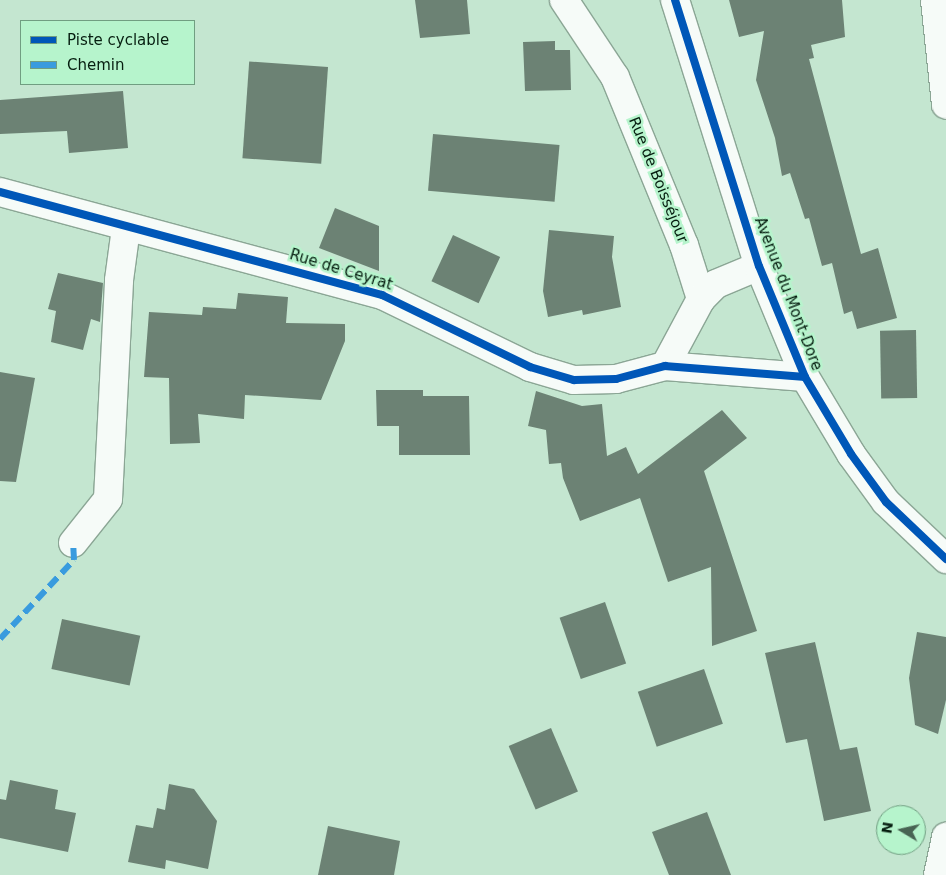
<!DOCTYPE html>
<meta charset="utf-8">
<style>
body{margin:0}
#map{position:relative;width:946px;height:875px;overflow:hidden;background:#c4e6d0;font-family:"DejaVu Sans",sans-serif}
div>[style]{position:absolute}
.building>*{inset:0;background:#6c8274;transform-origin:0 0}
.roads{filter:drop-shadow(1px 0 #8ba695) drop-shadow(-1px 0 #8ba695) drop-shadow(0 1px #8ba695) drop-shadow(0 -1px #8ba695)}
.minor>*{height:28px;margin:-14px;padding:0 14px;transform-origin:14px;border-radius:14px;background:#f6fbf8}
.major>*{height:28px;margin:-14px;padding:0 14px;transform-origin:14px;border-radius:14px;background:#f6fbf8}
.quiet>*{height:6px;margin-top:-3px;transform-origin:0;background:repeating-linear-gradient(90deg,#399bde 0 12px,transparent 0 18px)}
.cycleway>*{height:8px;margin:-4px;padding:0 4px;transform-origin:4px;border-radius:4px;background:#0057b8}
span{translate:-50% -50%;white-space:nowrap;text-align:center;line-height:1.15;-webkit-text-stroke:5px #b6f4cc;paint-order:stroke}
.street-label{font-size:15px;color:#061e10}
.legend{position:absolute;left:20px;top:20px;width:175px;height:65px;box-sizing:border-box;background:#b6f4cc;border:1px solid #709e81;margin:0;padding:6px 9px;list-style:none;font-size:15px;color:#061e10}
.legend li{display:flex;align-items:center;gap:10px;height:25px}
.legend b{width:25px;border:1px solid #709e81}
.north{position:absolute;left:876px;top:805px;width:50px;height:50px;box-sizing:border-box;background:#b6f4cc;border:1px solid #709e81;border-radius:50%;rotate:279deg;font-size:14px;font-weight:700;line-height:20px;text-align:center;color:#061e10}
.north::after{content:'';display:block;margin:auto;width:18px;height:22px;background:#486453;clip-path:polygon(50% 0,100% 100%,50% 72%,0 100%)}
</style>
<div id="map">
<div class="building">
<i style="clip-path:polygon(415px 0,467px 0,470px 34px,420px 38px)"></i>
<i style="clip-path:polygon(729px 0,842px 0,845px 37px,811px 45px,814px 58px,809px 59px,861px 254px,878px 248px,897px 318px,857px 329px,852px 311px,844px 314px,832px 263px,822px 266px,809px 218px,805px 219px,790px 173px,782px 176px,775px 138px,756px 80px,764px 31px,739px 37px)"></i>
<i style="clip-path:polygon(555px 41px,555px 50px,570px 50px,571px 90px,525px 91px,523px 42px)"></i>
<i style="left:328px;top:67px;width:97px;height:79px;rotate:94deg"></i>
<i style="clip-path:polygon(123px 91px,128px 148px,69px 153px,67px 131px,0 134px,0 100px)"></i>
<i style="left:433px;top:134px;width:127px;height:57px;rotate:5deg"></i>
<i style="clip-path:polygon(335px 208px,379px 226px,379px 271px,319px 248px)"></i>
<i style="clip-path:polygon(549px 230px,614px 236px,612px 257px,621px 307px,583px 315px,582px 310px,548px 317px,543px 291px)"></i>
<i style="left:453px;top:235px;width:52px;height:51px;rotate:25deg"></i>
<i style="clip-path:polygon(58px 273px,103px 283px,100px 322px,91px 319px,83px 350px,51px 342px,56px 311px,48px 309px)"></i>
<i style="clip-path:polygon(238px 293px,288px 297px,286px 323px,345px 324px,345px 341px,321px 400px,245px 395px,244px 419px,198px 414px,200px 443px,170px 444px,169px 378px,144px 377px,149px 312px,202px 315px,203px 307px,236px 309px)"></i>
<i style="left:916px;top:330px;width:68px;height:36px;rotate:89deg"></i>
<i style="clip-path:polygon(0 372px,35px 378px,16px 482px,0 481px)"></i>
<i style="clip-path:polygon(376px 390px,423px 390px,423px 396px,469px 396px,470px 455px,399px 455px,399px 426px,377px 426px)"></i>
<i style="clip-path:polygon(536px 391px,582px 406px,602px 404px,607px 456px,626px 447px,638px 474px,722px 410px,747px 438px,704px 471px,757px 631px,712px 646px,711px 567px,668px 582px,640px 498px,580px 521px,563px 478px,561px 463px,549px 464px,546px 430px,528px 426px)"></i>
<i style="left:605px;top:602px;width:65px;height:48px;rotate:71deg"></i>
<i style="left:62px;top:619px;width:80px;height:51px;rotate:12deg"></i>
<i style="clip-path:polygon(917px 632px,946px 637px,946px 700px,938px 734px,915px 725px,909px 678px)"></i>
<i style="clip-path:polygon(815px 642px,840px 750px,857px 747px,871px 811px,824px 821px,807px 739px,786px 743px,765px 653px)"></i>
<i style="left:704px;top:669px;width:58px;height:70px;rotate:71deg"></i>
<i style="left:551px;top:728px;width:69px;height:46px;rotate:67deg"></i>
<i style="clip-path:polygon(10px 780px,58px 790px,55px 809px,76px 813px,68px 852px,0 838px,0 799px,6px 800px)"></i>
<i style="clip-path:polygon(169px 784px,194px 789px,217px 821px,208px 869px,166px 860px,165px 869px,128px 862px,136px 825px,153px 828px,157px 808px,165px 810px)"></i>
<i style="clip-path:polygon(707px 812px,731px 875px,669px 875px,652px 832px)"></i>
<i style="clip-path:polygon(328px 826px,400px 841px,394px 875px,318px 875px)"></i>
</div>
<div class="roads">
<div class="minor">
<i style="left:564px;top:0;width:92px;rotate:56.5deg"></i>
<i style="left:615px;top:77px;width:182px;rotate:67.7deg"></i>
<i style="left:684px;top:245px;width:57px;rotate:72.5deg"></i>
<i style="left:935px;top:0;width:105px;rotate:84deg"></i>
<i style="left:0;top:192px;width:396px;rotate:15.1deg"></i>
<i style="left:382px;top:295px;width:165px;rotate:25.9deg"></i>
<i style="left:530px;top:367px;width:46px;rotate:16.5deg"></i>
<i style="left:574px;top:380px;width:42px;rotate:-1.4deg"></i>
<i style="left:616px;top:379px;width:51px;rotate:-14.9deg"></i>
<i style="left:665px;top:366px;width:140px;rotate:4.5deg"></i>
<i style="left:665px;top:366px;width:76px;rotate:-61.8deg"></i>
<i style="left:701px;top:299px;width:21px;rotate:-45deg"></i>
<i style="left:716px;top:284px;width:47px;rotate:-22.7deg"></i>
<i style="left:73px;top:543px;width:56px;rotate:-51.5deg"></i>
<i style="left:108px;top:499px;width:219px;rotate:-87.1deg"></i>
<i style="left:119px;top:280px;width:52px;rotate:-82.3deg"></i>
<i style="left:938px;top:875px;width:39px;rotate:-78deg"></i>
</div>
<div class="major">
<i style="left:675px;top:0;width:279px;rotate:72.5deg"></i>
<i style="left:759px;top:266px;width:120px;rotate:67.5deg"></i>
<i style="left:805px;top:377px;width:90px;rotate:59.1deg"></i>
<i style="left:851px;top:454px;width:59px;rotate:53.9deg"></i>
<i style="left:886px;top:502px;width:83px;rotate:43.5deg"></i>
</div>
</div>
<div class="quiet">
<i style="left:0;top:639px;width:108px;rotate:-46.9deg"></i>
<i style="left:74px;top:560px;width:17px;rotate:-93deg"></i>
</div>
<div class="cycleway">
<i style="left:675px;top:0;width:279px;rotate:72.5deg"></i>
<i style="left:759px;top:266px;width:120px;rotate:67.5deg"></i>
<i style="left:805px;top:377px;width:90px;rotate:59.1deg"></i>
<i style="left:851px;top:454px;width:59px;rotate:53.9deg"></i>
<i style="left:886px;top:502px;width:83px;rotate:43.5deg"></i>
<i style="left:0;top:192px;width:396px;rotate:15.1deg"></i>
<i style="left:382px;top:295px;width:165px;rotate:25.9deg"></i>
<i style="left:530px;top:367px;width:46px;rotate:16.5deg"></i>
<i style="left:574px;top:380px;width:42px;rotate:-1.4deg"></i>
<i style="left:616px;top:379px;width:51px;rotate:-14.9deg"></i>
<i style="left:665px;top:366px;width:140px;rotate:4.5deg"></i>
</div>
<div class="street-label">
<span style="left:658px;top:180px;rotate:68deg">Rue de Boisséjour</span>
<span style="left:341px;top:270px;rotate:17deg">Rue de Ceyrat</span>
<span style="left:788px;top:294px;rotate:69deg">Avenue du Mont-Dore</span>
</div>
<ul class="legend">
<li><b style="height:6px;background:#0057b8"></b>Piste cyclable</li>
<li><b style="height:6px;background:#399bde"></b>Chemin</li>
</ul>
<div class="north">N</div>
</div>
